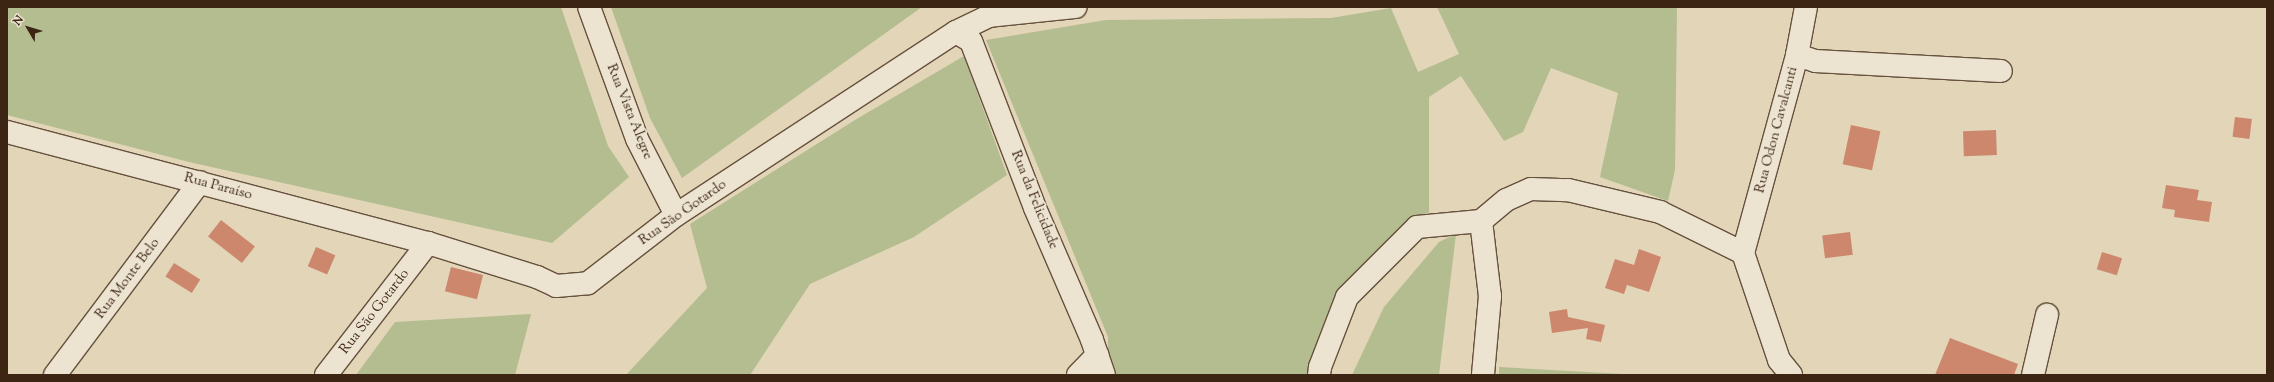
<!DOCTYPE html>
<meta charset="utf-8">
<style>
body{margin:0}
#map{position:relative;width:2274px;height:382px;overflow:hidden;background:#e2d5b8;font-family:"Sorts Mill Goudy",serif}
div>[style]{position:absolute}
.green>*{inset:0;background:#b3bd8f}
.building>*{inset:0;background:#cd876d;transform-origin:0 0}
.roads{filter:drop-shadow(1px 0 #66513d) drop-shadow(-1px 0 #66513d) drop-shadow(0 1px #66513d) drop-shadow(0 -1px #66513d)}
.minor>*{height:22px;margin:-11px;padding:0 11px;transform-origin:11px;border-radius:11px;background:#ece4d1}
span{translate:-50% -50%;white-space:nowrap;text-align:center;line-height:1.15;-webkit-text-stroke:4px #ece4d1;paint-order:stroke}
.street-label{font-size:14px;color:#3d2514}
.frame{position:absolute;inset:0;border:8px solid #3d2514;pointer-events:none}
.north{position:absolute;left:8px;top:8px;width:40px;height:40px;-webkit-text-stroke:3px #ece4d1;paint-order:stroke;rotate:308deg;font-size:11px;font-weight:700;line-height:16px;text-align:center;color:#3d2514}
.north::after{content:'';display:block;margin:auto;width:14px;height:18px;background:#3d2514;clip-path:polygon(50% 0,100% 100%,50% 72%,0 100%)}
</style>
<div id="map">
<div class="green">
<i style="clip-path:polygon(7px 7px,561px 7px,608px 146px,629px 177px,552px 243px,189px 162px,7px 115px)"></i>
<i style="clip-path:polygon(611px 7px,922px 7px,682px 178px,650px 118px)"></i>
<i style="clip-path:polygon(1437px 7px,1677px 7px,1675px 170px,1668px 201px,1600px 177px,1618px 93px,1551px 68px,1523px 132px,1504px 141px,1461px 76px,1429px 97px,1429px 212px,1414px 220px,1341px 292px,1310px 375px,1117px 375px,1108px 356px,1108px 337px,986px 40px,1106px 20px,1331px 18px,1391px 8px,1418px 72px,1459px 54px)"></i>
<i style="clip-path:polygon(964px 56px,1007px 175px,914px 237px,810px 284px,750px 375px,626px 375px,707px 288px,690px 224px,855px 120px)"></i>
<i style="clip-path:polygon(1456px 234px,1439px 375px,1352px 375px,1384px 307px,1439px 242px)"></i>
<i style="clip-path:polygon(531px 314px,515px 375px,356px 375px,395px 322px)"></i>
<i style="clip-path:polygon(1499px 367px,1641px 375px,1499px 375px)"></i>
</div>
<div class="building">
<i style="left:2235px;top:117px;width:17px;height:20px;rotate:7deg"></i>
<i style="left:1851px;top:125px;width:30px;height:40px;rotate:12deg"></i>
<i style="left:1996px;top:130px;width:25px;height:33px;rotate:88deg"></i>
<i style="clip-path:polygon(2166px 185px,2199px 190px,2197px 200px,2212px 202px,2209px 222px,2174px 217px,2175px 210px,2162px 208px)"></i>
<i style="left:221px;top:220px;width:43px;height:21px;rotate:38deg"></i>
<i style="left:1850px;top:232px;width:23px;height:28px;rotate:83deg"></i>
<i style="left:316px;top:247px;width:21px;height:21px;rotate:23deg"></i>
<i style="clip-path:polygon(1639px 249px,1661px 257px,1649px 292px,1627px 285px,1624px 294px,1605px 288px,1615px 259px,1634px 265px)"></i>
<i style="left:2102px;top:252px;width:21px;height:18px;rotate:17deg"></i>
<i style="left:174px;top:263px;width:31px;height:16px;rotate:32deg"></i>
<i style="left:451px;top:267px;width:33px;height:25px;rotate:14deg"></i>
<i style="clip-path:polygon(1567px 309px,1568px 317px,1605px 325px,1601px 342px,1586px 339px,1588px 328px,1552px 333px,1549px 312px)"></i>
<i style="clip-path:polygon(1950px 338px,2018px 364px,2014px 375px,1935px 375px)"></i>
</div>
<div class="roads">
<div class="minor">
<i style="left:589px;top:7px;width:140px;rotate:70deg"></i>
<i style="left:637px;top:139px;width:85px;rotate:62.8deg"></i>
<i style="left:956px;top:32px;width:17px;rotate:31deg"></i>
<i style="left:971px;top:41px;width:179px;rotate:69deg"></i>
<i style="left:1035px;top:208px;width:144px;rotate:66.6deg"></i>
<i style="left:1092px;top:340px;width:37px;rotate:71deg"></i>
<i style="left:1797px;top:55px;width:19px;rotate:18deg"></i>
<i style="left:1815px;top:61px;width:186px;rotate:3.1deg"></i>
<i style="left:7px;top:132px;width:435px;rotate:14.8deg"></i>
<i style="left:1481px;top:221px;width:76px;rotate:83.2deg"></i>
<i style="left:1490px;top:296px;width:79px;rotate:95.1deg"></i>
<i style="left:1743px;top:253px;width:205px;rotate:-74.7deg"></i>
<i style="left:1797px;top:55px;width:49px;rotate:-79.4deg"></i>
<i style="left:55px;top:375px;width:241px;rotate:-53.1deg"></i>
<i style="left:326px;top:375px;width:167px;rotate:-52.3deg"></i>
<i style="left:428px;top:243px;width:114px;rotate:17.3deg"></i>
<i style="left:537px;top:277px;width:21px;rotate:25deg"></i>
<i style="left:556px;top:286px;width:32px;rotate:-5deg"></i>
<i style="left:588px;top:283px;width:111px;rotate:-37.7deg"></i>
<i style="left:676px;top:215px;width:334px;rotate:-33.2deg"></i>
<i style="left:956px;top:32px;width:37px;rotate:-26deg"></i>
<i style="left:989px;top:16px;width:87px;rotate:-5.9deg"></i>
<i style="left:1078px;top:375px;width:28px;rotate:-46deg"></i>
<i style="left:1319px;top:375px;width:8px;rotate:-83deg"></i>
<i style="left:1320px;top:367px;width:75px;rotate:-68.9deg"></i>
<i style="left:1347px;top:297px;width:99px;rotate:-45deg"></i>
<i style="left:1417px;top:227px;width:64px;rotate:-5.4deg"></i>
<i style="left:1481px;top:221px;width:33px;rotate:-40deg"></i>
<i style="left:1506px;top:200px;width:27px;rotate:-24deg"></i>
<i style="left:1531px;top:189px;width:37px;rotate:2deg"></i>
<i style="left:1568px;top:190px;width:95px;rotate:13.4deg"></i>
<i style="left:1660px;top:212px;width:93px;rotate:26.3deg"></i>
<i style="left:1743px;top:253px;width:113px;rotate:71.4deg"></i>
<i style="left:1779px;top:360px;width:19px;rotate:51deg"></i>
<i style="left:2033px;top:375px;width:62px;rotate:-76.9deg"></i>
</div>
</div>
<div class="street-label">
<span style="left:629px;top:112px;rotate:68deg">Rua Vista Alegre</span>
<span style="left:1777px;top:130px;rotate:-75deg">Rua Odon Cavalcanti</span>
<span style="left:218px;top:187px;rotate:15deg">Rua Paraíso</span>
<span style="left:1034px;top:200px;rotate:68deg">Rua da Felicidade</span>
<span style="left:683px;top:213px;rotate:-35deg">Rua São Gotardo</span>
<span style="left:128px;top:279px;rotate:-53deg">Rua Monte Belo</span>
<span style="left:375px;top:312px;rotate:-52deg">Rua São Gotardo</span>
</div>
<div class="frame"></div>
<div class="north">N</div>
</div>
